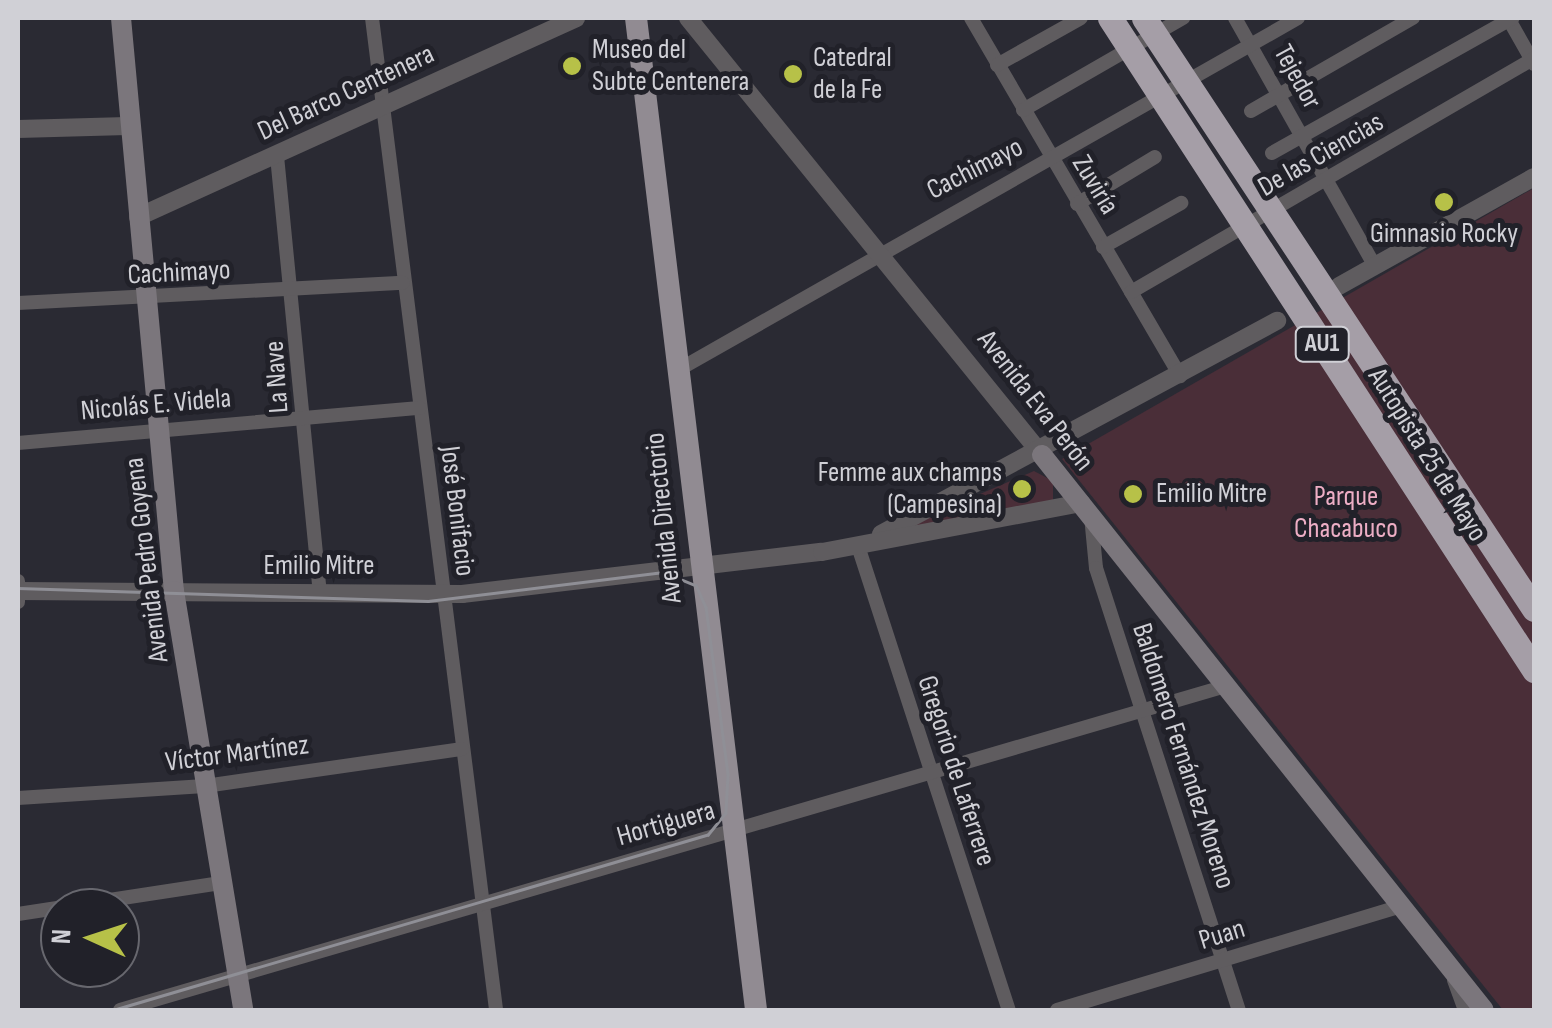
<!DOCTYPE html>
<meta charset="utf-8">
<style>
body{margin:0}
#map{position:relative;width:1552px;height:1028px;overflow:hidden;background:#2a2a33;font-family:"Sofia Sans Condensed",sans-serif}
div>[style]{position:absolute}
.green>*{inset:0;background:#4a2e38}
.minor>*{height:14px;margin:-7px;padding:0 7px;transform-origin:7px;border-radius:7px;background:#5f5c5f}
.tertiary>*{height:18px;margin:-9px;padding:0 9px;transform-origin:9px;border-radius:9px;background:#5f5c5f}
.secondary>*{height:20px;margin:-10px;padding:0 10px;transform-origin:10px;border-radius:10px;background:#7b767c}
.primary>*{height:22px;margin:-11px;padding:0 11px;transform-origin:11px;border-radius:11px;background:#918b92}
.tram>*{height:2.5px;margin:-1.25px;padding:0 1.25px;transform-origin:1.25px;border-radius:1.25px;background:#8f8f96}
.motorway-bridge>*{height:25px;margin:-12.5px;padding:0 12.5px;transform-origin:12.5px;border-radius:12.5px;background:#a59ea7}
.dots>*{width:28px;height:28px;translate:-50% -50%;box-sizing:border-box;border:5px solid #212129;border-radius:50%}
span{translate:-50% -50%;white-space:nowrap;text-align:center;line-height:1.15;-webkit-text-stroke:10px #212129;paint-order:stroke}
.shield-label span{padding:2px 8px;background:#212129;border:2px solid;border-radius:8px;-webkit-text-stroke-width:0}
.shield-label{font-size:25px;color:#d0d0d6;font-weight:700}
.poi-label{font-size:28px;color:#d0d0d6}
.left{translate:0 -50%;text-align:left}
.right{translate:-100% -50%;text-align:right}
.street-label{font-size:28px;color:#d0d0d6}
.park-label{font-size:28px;color:#edaec5}
.frame{position:absolute;inset:0;border:20px solid #d0d0d6;pointer-events:none}
.north{position:absolute;left:40px;top:888px;width:100px;height:100px;box-sizing:border-box;background:#212129;border:2px solid #67676e;border-radius:50%;rotate:273deg;font-size:28px;font-weight:700;line-height:40px;text-align:center;color:#d0d0d6}
.north::after{content:'';display:block;margin:auto;width:35px;height:45px;background:#b7c148;clip-path:polygon(50% 0,100% 100%,50% 72%,0 100%)}
</style>
<div id="map">
<div class="green">
<i style="clip-path:polygon(1534px 188px,1534px 1010px,1503px 1010px,1062px 459px)"></i>
<i style="clip-path:polygon(1034px 471px,1053px 481px,1053px 500px,877px 538px)"></i>
</div>
<div class="minor">
<i style="left:372px;top:18px;width:1000px;rotate:82.87deg"></i>
<i style="left:971px;top:18px;width:415px;rotate:59.7deg"></i>
<i style="left:1235px;top:18px;width:283px;rotate:60.6deg"></i>
<i style="left:1508px;top:18px;width:53px;rotate:60.5deg"></i>
<i style="left:997px;top:65px;width:96px;rotate:-29.2deg"></i>
<i style="left:1023px;top:110px;width:185px;rotate:-29.9deg"></i>
<i style="left:1251px;top:111px;width:187px;rotate:-29.9deg"></i>
<i style="left:1272px;top:153px;width:276px;rotate:-29.3deg"></i>
<i style="left:277px;top:156px;width:441px;rotate:84.4deg"></i>
<i style="left:1077px;top:204px;width:91px;rotate:-31.1deg"></i>
<i style="left:1103px;top:247px;width:90px;rotate:-29.4deg"></i>
<i style="left:1131px;top:292px;width:466px;rotate:-30.1deg"></i>
<i style="left:18px;top:303px;width:385px;rotate:-3deg"></i>
<i style="left:678px;top:370px;width:713px;rotate:-29.59deg"></i>
<i style="left:18px;top:443px;width:403px;rotate:-5deg"></i>
<i style="left:1091px;top:516px;width:52px;rotate:84.5deg"></i>
<i style="left:1096px;top:568px;width:465px;rotate:72.1deg"></i>
<i style="left:858px;top:546px;width:488px;rotate:72deg"></i>
<i style="left:18px;top:581px;width:21px;rotate:90deg"></i>
<i style="left:18px;top:798px;width:187px;rotate:-3.7deg"></i>
<i style="left:205px;top:786px;width:260px;rotate:-8.2deg"></i>
<i style="left:18px;top:914px;width:205px;rotate:-8.7deg"></i>
<i style="left:1454px;top:980px;width:32px;rotate:70deg"></i>
<i style="left:120px;top:1010px;width:1152px;rotate:-16.33deg"></i>
<i style="left:1057px;top:1010px;width:359px;rotate:-16.8deg"></i>
</div>
<div class="tertiary">
<i style="left:688px;top:18px;width:562px;rotate:50.99deg"></i>
<i style="left:18px;top:129px;width:109px;rotate:-1.6deg"></i>
<i style="left:138px;top:217px;width:481px;rotate:-24.4deg"></i>
<i style="left:1339px;top:286px;width:223px;rotate:-29.2deg"></i>
<i style="left:881px;top:534px;width:450px;rotate:-28.3deg"></i>
<i style="left:18px;top:591px;width:444px;rotate:0.4deg"></i>
<i style="left:462px;top:594px;width:362px;rotate:-6.7deg"></i>
<i style="left:822px;top:552px;width:264px;rotate:-10.7deg"></i>
</div>
<div class="secondary">
<i style="left:121px;top:18px;width:575px;rotate:84.72deg"></i>
<i style="left:174px;top:591px;width:425px;rotate:80.6deg"></i>
<i style="left:1042px;top:455px;width:709px;rotate:51.47deg"></i>
</div>
<div class="primary">
<i style="left:636px;top:18px;width:999px;rotate:83.1deg"></i>
</div>
<div class="tram">
<i style="left:18px;top:588px;width:410px;rotate:1.8deg"></i>
<i style="left:428px;top:601px;width:237px;rotate:-7deg"></i>
<i style="left:663px;top:572px;width:35px;rotate:22deg"></i>
<i style="left:696px;top:585px;width:24px;rotate:66deg"></i>
<i style="left:706px;top:607px;width:168px;rotate:82.5deg"></i>
<i style="left:728px;top:774px;width:39px;rotate:93deg"></i>
<i style="left:726px;top:813px;width:28px;rotate:129deg"></i>
<i style="left:708px;top:835px;width:618px;rotate:163.56deg"></i>
</div>
<div class="motorway-bridge">
<i style="left:1110px;top:18px;width:778px;rotate:56.96deg"></i>
<i style="left:1144px;top:18px;width:708px;rotate:56.58deg"></i>
</div>
<div class="dots">
<i style="left:572px;top:66px;background:#b7c148"></i>
<i style="left:793px;top:74px;background:#b7c148"></i>
<i style="left:1444px;top:202px;background:#b7c148"></i>
<i style="left:1022px;top:489px;background:#b7c148"></i>
<i style="left:1133px;top:494px;background:#b7c148"></i>
</div>
<div class="shield-label">
<span style="left:1322px;top:344px">AU1</span>
</div>
<div class="poi-label">
<span class="left" style="left:592px;top:66px">Museo del<br>Subte Centenera</span>
<span class="left" style="left:813px;top:74px">Catedral<br>de la Fe</span>
<span style="left:1444px;top:234px">Gimnasio Rocky</span>
<span class="right" style="left:1002px;top:489px">Femme aux champs<br>(Campesina)</span>
<span class="left" style="left:1156px;top:494px">Emilio Mitre</span>
</div>
<div class="street-label">
<span style="left:1297px;top:77px;rotate:61deg">Tejedor</span>
<span style="left:346px;top:93px;rotate:-25deg">Del Barco Centenera</span>
<span style="left:1321px;top:155px;rotate:-30deg">De las Ciencias</span>
<span style="left:975px;top:169px;rotate:-27deg">Cachimayo</span>
<span style="left:1095px;top:185px;rotate:59deg">Zuviría</span>
<span style="left:179px;top:273px;rotate:-3deg">Cachimayo</span>
<span style="left:277px;top:377px;rotate:-94deg">La Nave</span>
<span style="left:1035px;top:401px;rotate:52deg">Avenida Eva Perón</span>
<span style="left:156px;top:405px;rotate:-5deg">Nicolás E. Videla</span>
<span style="left:1427px;top:455px;rotate:58deg">Autopista 25 de Mayo</span>
<span style="left:457px;top:511px;rotate:83deg">José Bonifacio</span>
<span style="left:664px;top:518px;rotate:-96deg">Avenida Directorio</span>
<span style="left:147px;top:560px;rotate:-97deg">Avenida Pedro Goyena</span>
<span style="left:319px;top:566px">Emilio Mitre</span>
<span style="left:237px;top:754px;rotate:-7deg">Víctor Martínez</span>
<span style="left:1183px;top:756px;rotate:72deg">Baldomero Fernández Moreno</span>
<span style="left:956px;top:771px;rotate:72deg">Gregorio de Laferrere</span>
<span style="left:666px;top:824px;rotate:-16deg">Hortiguera</span>
<span style="left:1222px;top:935px;rotate:-17deg">Puan</span>
</div>
<div class="park-label">
<span style="left:1346px;top:513px">Parque<br>Chacabuco</span>
</div>
<div class="frame"></div>
<div class="north">N</div>
</div>
